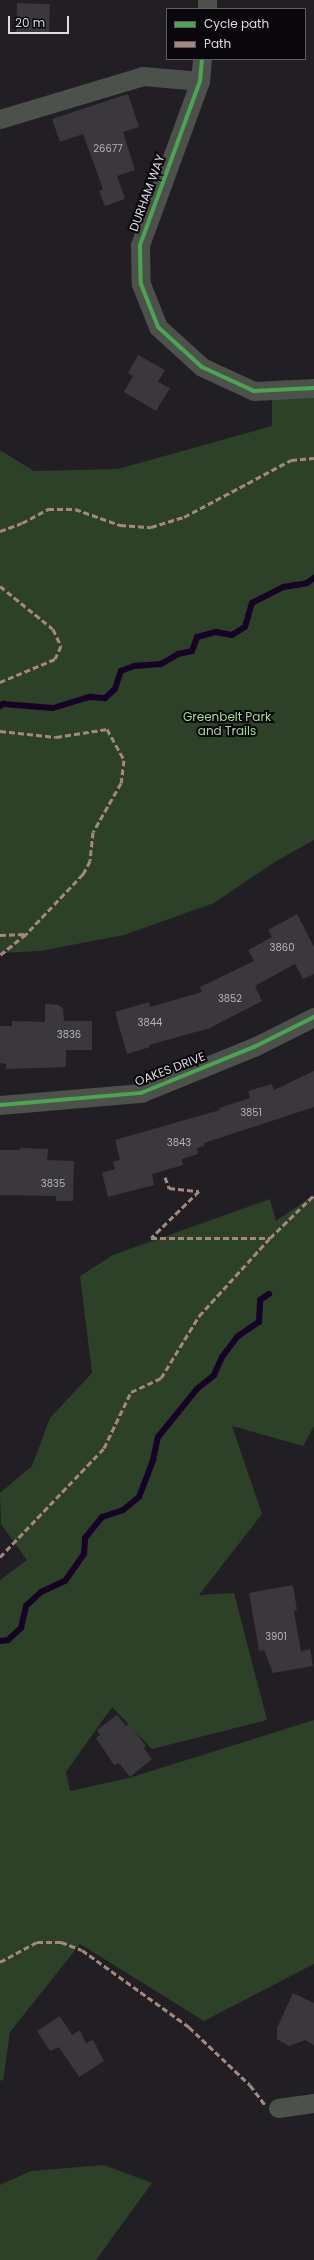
<!DOCTYPE html>
<style>
body{margin:0}
#map{position:relative;width:314px;height:2260px;overflow:hidden;background:#211e24;font-family:Poppins,sans-serif}
div>[style]{position:absolute}
.green>*{inset:0;background:#2d4129}
.stream>*{height:6px;margin:-3px;padding:0 3px;transform-origin:3px;border-radius:3px;background:#160326}
.building>*{inset:0;background:#3a383d;transform-origin:0 0}
.minor>*{height:19px;margin:-9.5px;padding:0 9.5px;transform-origin:9.5px;border-radius:9.5px;background:#4d514c}
.quiet>*{height:3px;margin-top:-1.5px;transform-origin:0;background:repeating-linear-gradient(90deg,#a5887d 0 6px,transparent 0 9px)}
.cycleway>*{height:4px;margin:-2px;padding:0 2px;transform-origin:2px;border-radius:2px;background:#4ca352}
span{translate:-50% -50%;white-space:nowrap;text-align:center;line-height:1.15;-webkit-text-stroke:4px #09070c;paint-order:stroke}
.number-label{font-size:10px;color:#b5b2b9}
.number-label span{-webkit-text-stroke-width:0}
.street-label{font-size:12px;color:#dedae2}
.park-label{font-size:12px;color:#a4db97}
.legend{position:absolute;left:166px;top:8px;width:140px;height:52px;box-sizing:border-box;background:#09070c;border:1px solid #5e5b62;margin:0;padding:5px 7px;list-style:none;font-size:12px;color:#dedae2}
.legend li{display:flex;align-items:center;gap:8px;height:20px}
.legend b{width:20px;border:1px solid #5e5b62}
.scale{position:absolute;left:8px;top:16px;width:61px;height:18px;box-sizing:border-box;border:2px solid #dedae2;border-top:0;padding-left:5px;font-size:12px;line-height:14px;white-space:nowrap;color:#dedae2;-webkit-text-stroke:3px #09070c;paint-order:stroke}
</style>
<div id="map">
<div class="green">
<i style="clip-path:polygon(314px 388px,314px 840px,273px 863px,214px 903px,124px 935px,40px 951px,0 953px,0 450px,34px 471px,118px 469px,272px 426px,272px 397px)"></i>
<i style="clip-path:polygon(314px 1195px,314px 1426px,303px 1446px,232px 1426px,262px 1514px,199px 1595px,234px 1593px,267px 1720px,152px 1749px,112px 1707px,66px 1772px,70px 1791px,129px 1778px,314px 1720px,314px 1964px,204px 2021px,80px 1944px,10px 2032px,3px 2081px,0 2080px,0 1580px,27px 1560px,1px 1524px,0 1493px,32px 1466px,50px 1418px,92px 1373px,80px 1276px,113px 1255px,270px 1199px,276px 1221px)"></i>
<i style="clip-path:polygon(104px 2165px,152px 2183px,96px 2260px,0 2260px,0 2185px,31px 2171px)"></i>
</div>
<div class="stream">
<i style="left:0;top:706px;width:4px;rotate:-34deg"></i>
<i style="left:3px;top:704px;width:50px;rotate:4.6deg"></i>
<i style="left:53px;top:708px;width:39px;rotate:-17deg"></i>
<i style="left:90px;top:697px;width:15px;rotate:4deg"></i>
<i style="left:105px;top:698px;width:13px;rotate:-42deg"></i>
<i style="left:115px;top:689px;width:19px;rotate:-72deg"></i>
<i style="left:121px;top:671px;width:14px;rotate:-21deg"></i>
<i style="left:134px;top:666px;width:27px;rotate:-4deg"></i>
<i style="left:161px;top:664px;width:20px;rotate:-30deg"></i>
<i style="left:178px;top:654px;width:14px;rotate:-12deg"></i>
<i style="left:192px;top:651px;width:15px;rotate:-70deg"></i>
<i style="left:197px;top:637px;width:20px;rotate:-15deg"></i>
<i style="left:216px;top:632px;width:16px;rotate:11deg"></i>
<i style="left:232px;top:635px;width:15px;rotate:-32deg"></i>
<i style="left:245px;top:627px;width:25px;rotate:-74deg"></i>
<i style="left:252px;top:603px;width:35px;rotate:-27deg"></i>
<i style="left:283px;top:587px;width:24px;rotate:-9deg"></i>
<i style="left:307px;top:583px;width:9px;rotate:-36deg"></i>
<i style="left:0;top:1641px;width:8px;rotate:-7deg"></i>
<i style="left:8px;top:1640px;width:18px;rotate:-43deg"></i>
<i style="left:21px;top:1628px;width:23px;rotate:-77deg"></i>
<i style="left:26px;top:1606px;width:21px;rotate:-43deg"></i>
<i style="left:41px;top:1592px;width:26px;rotate:-25deg"></i>
<i style="left:65px;top:1581px;width:33px;rotate:-55deg"></i>
<i style="left:84px;top:1554px;width:16px;rotate:-86deg"></i>
<i style="left:85px;top:1538px;width:27px;rotate:-51deg"></i>
<i style="left:102px;top:1517px;width:22px;rotate:-18deg"></i>
<i style="left:123px;top:1510px;width:21px;rotate:-39deg"></i>
<i style="left:139px;top:1497px;width:40px;rotate:-69deg"></i>
<i style="left:153px;top:1460px;width:24px;rotate:-78deg"></i>
<i style="left:158px;top:1437px;width:62px;rotate:-50.9deg"></i>
<i style="left:197px;top:1389px;width:22px;rotate:-39deg"></i>
<i style="left:214px;top:1375px;width:20px;rotate:-66deg"></i>
<i style="left:222px;top:1357px;width:26px;rotate:-53deg"></i>
<i style="left:238px;top:1336px;width:25px;rotate:-34deg"></i>
<i style="left:259px;top:1322px;width:22px;rotate:-87deg"></i>
<i style="left:260px;top:1300px;width:11px;rotate:-34deg"></i>
</div>
<div class="building">
<i style="left:17px;top:3px;width:33px;height:29px;rotate:2deg"></i>
<i style="clip-path:polygon(128px 94px,139px 127px,123px 132px,135px 170px,117px 176px,125px 199px,105px 206px,99px 191px,103px 189px,83px 134px,60px 142px,52px 119px)"></i>
<i style="clip-path:polygon(138px 355px,165px 370px,158px 382px,170px 388px,156px 411px,124px 392px,133px 376px,128px 373px)"></i>
<i style="clip-path:polygon(297px 914px,314px 947px,314px 974px,303px 979px,295px 964px,255px 986px,262px 1001px,210px 1028px,149px 1045px,150px 1047px,127px 1054px,115px 1012px,149px 1002px,150px 1007px,202px 992px,200px 987px,254px 961px,248px 950px,272px 937px,268px 930px)"></i>
<i style="clip-path:polygon(45px 1004px,58px 1005px,63px 1008px,64px 1021px,92px 1021px,92px 1050px,66px 1050px,66px 1067px,6px 1069px,6px 1064px,0 1063px,0 1026px,12px 1026px,12px 1021px,45px 1022px)"></i>
<i style="clip-path:polygon(314px 1071px,314px 1107px,204px 1143px,204px 1146px,197px 1148px,198px 1154px,182px 1159px,183px 1165px,152px 1174px,154px 1185px,108px 1197px,102px 1173px,115px 1169px,113px 1162px,120px 1160px,115px 1140px,220px 1110px,219px 1108px,250px 1098px,248px 1091px,272px 1084px,274px 1090px)"></i>
<i style="clip-path:polygon(20px 1148px,48px 1149px,47px 1160px,74px 1161px,73px 1201px,56px 1201px,56px 1196px,0 1195px,0 1150px,20px 1150px)"></i>
<i style="clip-path:polygon(293px 1585px,297px 1610px,294px 1611px,301px 1651px,310px 1649px,313px 1666px,273px 1673px,264px 1650px,259px 1651px,249px 1593px)"></i>
<i style="clip-path:polygon(117px 1715px,126px 1726px,129px 1724px,146px 1746px,144px 1748px,152px 1759px,130px 1777px,119px 1763px,114px 1765px,96px 1738px,100px 1735px,97px 1730px)"></i>
<i style="clip-path:polygon(293px 1993px,314px 2003px,314px 2045px,305px 2040px,289px 2046px,277px 2039px,277px 2028px)"></i>
<i style="clip-path:polygon(60px 2016px,72px 2035px,80px 2030px,86px 2043px,93px 2040px,104px 2061px,79px 2077px,59px 2047px,50px 2051px,37px 2031px)"></i>
</div>
<div class="minor">
<i style="left:207px;top:9px;width:9px;rotate:-90deg"></i>
<i style="left:202px;top:59px;width:22px;rotate:95deg"></i>
<i style="left:200px;top:81px;width:175px;rotate:110.1deg"></i>
<i style="left:140px;top:245px;width:39px;rotate:89deg"></i>
<i style="left:141px;top:284px;width:46px;rotate:68.4deg"></i>
<i style="left:158px;top:327px;width:59px;rotate:42.3deg"></i>
<i style="left:202px;top:367px;width:57px;rotate:24.8deg"></i>
<i style="left:254px;top:391px;width:60px;rotate:-2.9deg"></i>
<i style="left:0;top:119px;width:149px;rotate:-16.7deg"></i>
<i style="left:143px;top:76px;width:57px;rotate:5deg"></i>
<i style="left:0;top:1105px;width:142px;rotate:-4.9deg"></i>
<i style="left:141px;top:1093px;width:122px;rotate:-22.2deg"></i>
<i style="left:254px;top:1047px;width:67px;rotate:-26.6deg"></i>
<i style="left:278px;top:2108px;width:36px;rotate:-8deg"></i>
</div>
<div class="quiet">
<i style="left:0;top:531px;width:23px;rotate:-20deg"></i>
<i style="left:22px;top:523px;width:30px;rotate:-28deg"></i>
<i style="left:48px;top:509px;width:27px"></i>
<i style="left:75px;top:509px;width:48px;rotate:19.6deg"></i>
<i style="left:120px;top:525px;width:31px;rotate:4deg"></i>
<i style="left:151px;top:527px;width:34px;rotate:-17deg"></i>
<i style="left:184px;top:517px;width:121px;rotate:-28deg"></i>
<i style="left:291px;top:460px;width:23px;rotate:-5deg"></i>
<i style="left:0;top:586px;width:68px;rotate:39.1deg"></i>
<i style="left:53px;top:629px;width:19px;rotate:65deg"></i>
<i style="left:61px;top:646px;width:14px;rotate:115deg"></i>
<i style="left:55px;top:659px;width:60px;rotate:157.3deg"></i>
<i style="left:0;top:731px;width:56px;rotate:6.1deg"></i>
<i style="left:56px;top:737px;width:52px;rotate:-8.9deg"></i>
<i style="left:107px;top:729px;width:35px;rotate:61deg"></i>
<i style="left:124px;top:760px;width:23px;rotate:97deg"></i>
<i style="left:121px;top:783px;width:56px;rotate:119.7deg"></i>
<i style="left:93px;top:832px;width:29px;rotate:96deg"></i>
<i style="left:90px;top:861px;width:15px;rotate:118deg"></i>
<i style="left:83px;top:874px;width:83px;rotate:133.5deg"></i>
<i style="left:26px;top:934px;width:33px;rotate:141deg"></i>
<i style="left:0;top:935px;width:26px;rotate:-2deg"></i>
<i style="left:165px;top:1177px;width:12px;rotate:70deg"></i>
<i style="left:169px;top:1188px;width:30px;rotate:6deg"></i>
<i style="left:199px;top:1191px;width:67px;rotate:135.6deg"></i>
<i style="left:151px;top:1238px;width:119px"></i>
<i style="left:0;top:1557px;width:151px;rotate:-46.3deg"></i>
<i style="left:104px;top:1448px;width:62px;rotate:-64.3deg"></i>
<i style="left:131px;top:1392px;width:33px;rotate:-25deg"></i>
<i style="left:161px;top:1378px;width:73px;rotate:-58.5deg"></i>
<i style="left:199px;top:1316px;width:105px;rotate:-47.7deg"></i>
<i style="left:270px;top:1238px;width:62px;rotate:-44.3deg"></i>
<i style="left:0;top:1962px;width:42px;rotate:-28.4deg"></i>
<i style="left:37px;top:1942px;width:24px"></i>
<i style="left:61px;top:1942px;width:22px;rotate:21deg"></i>
<i style="left:82px;top:1950px;width:132px;rotate:35.7deg"></i>
<i style="left:189px;top:2027px;width:84px;rotate:43.6deg"></i>
<i style="left:250px;top:2085px;width:26px;rotate:53deg"></i>
</div>
<div class="cycleway">
<i style="left:202px;top:59px;width:22px;rotate:95deg"></i>
<i style="left:200px;top:81px;width:175px;rotate:110.1deg"></i>
<i style="left:140px;top:245px;width:39px;rotate:89deg"></i>
<i style="left:141px;top:284px;width:46px;rotate:68.4deg"></i>
<i style="left:158px;top:327px;width:59px;rotate:42.3deg"></i>
<i style="left:202px;top:367px;width:57px;rotate:24.8deg"></i>
<i style="left:254px;top:391px;width:60px;rotate:-2.9deg"></i>
<i style="left:0;top:1105px;width:142px;rotate:-4.9deg"></i>
<i style="left:141px;top:1093px;width:122px;rotate:-22.2deg"></i>
<i style="left:254px;top:1047px;width:67px;rotate:-26.6deg"></i>
</div>
<div class="number-label">
<span style="left:108px;top:149px">26677</span>
<span style="left:282px;top:948px">3860</span>
<span style="left:230px;top:999px">3852</span>
<span style="left:150px;top:1023px">3844</span>
<span style="left:69px;top:1035px">3836</span>
<span style="left:251px;top:1113px">3851</span>
<span style="left:179px;top:1143px">3843</span>
<span style="left:53px;top:1184px">3835</span>
<span style="left:276px;top:1637px">3901</span>
</div>
<div class="street-label">
<span style="left:147px;top:193px;rotate:-70deg">DURHAM WAY</span>
<span style="left:170px;top:1069px;rotate:-21deg">OAKES DRIVE</span>
</div>
<div class="park-label">
<span style="left:227px;top:724px">Greenbelt Park<br>and Trails</span>
</div>
<ul class="legend">
<li><b style="height:5px;background:#4ca352"></b>Cycle path</li>
<li><b style="height:5px;background:#a5887d"></b>Path</li>
</ul>
<div class="scale">20 m</div>
</div>
